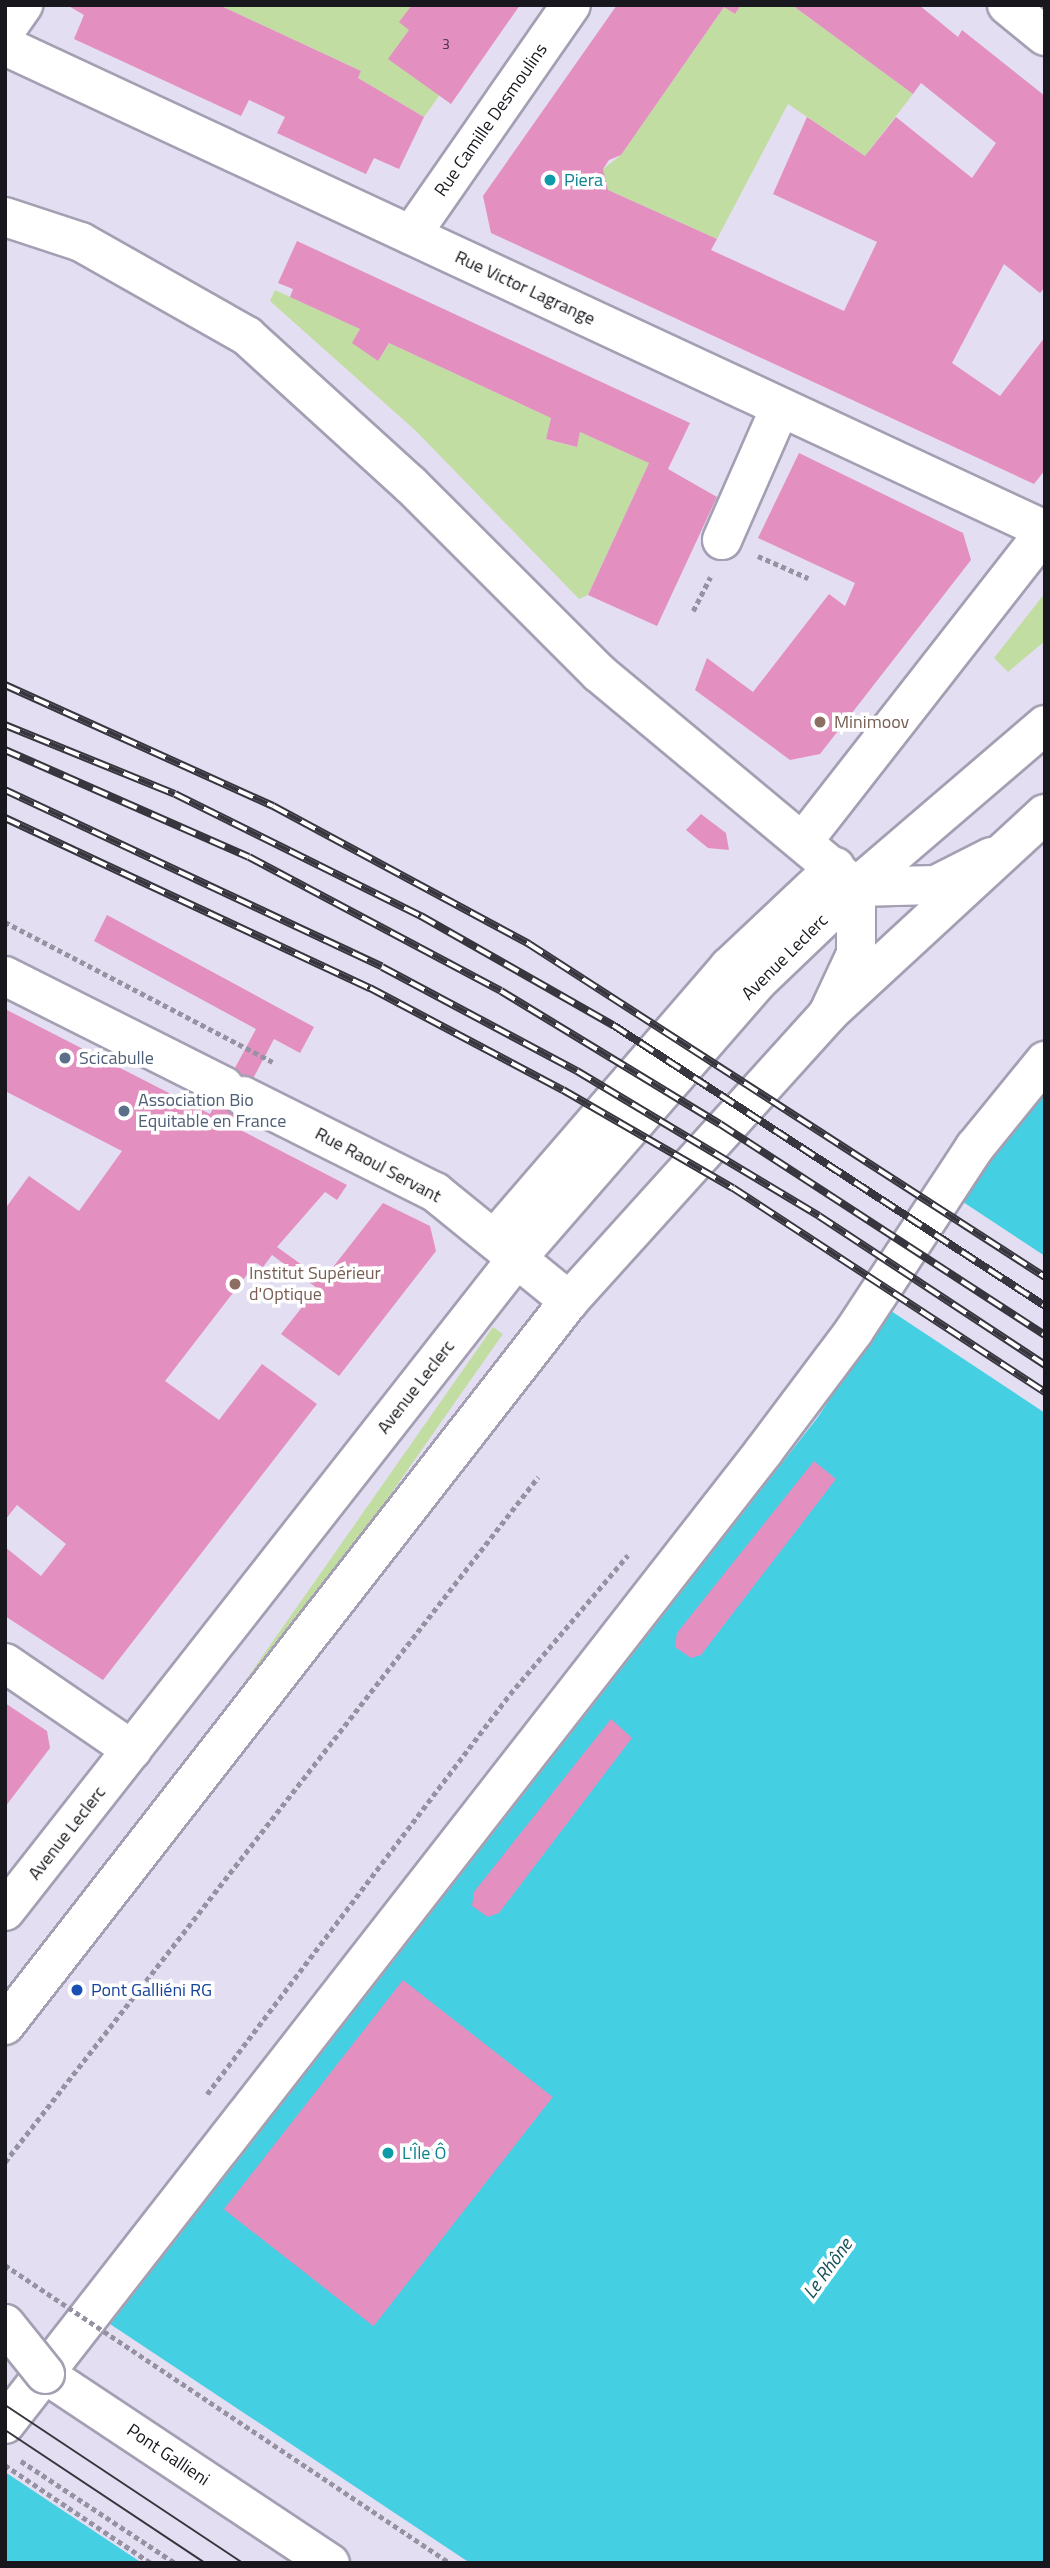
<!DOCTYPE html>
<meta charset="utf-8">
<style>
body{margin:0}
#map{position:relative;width:1050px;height:2568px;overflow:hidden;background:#e3def2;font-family:"Titillium Web",sans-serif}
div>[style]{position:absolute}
.green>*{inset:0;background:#c2dda2;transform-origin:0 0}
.water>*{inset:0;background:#44cfe3}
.pier>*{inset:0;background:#e3def2}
.building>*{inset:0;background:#e38fbf;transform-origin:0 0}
.path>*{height:4.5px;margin-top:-2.25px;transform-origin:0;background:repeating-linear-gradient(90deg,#9692a1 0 5px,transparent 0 8.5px)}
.roads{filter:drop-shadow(2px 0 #a49fb2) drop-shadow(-2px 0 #a49fb2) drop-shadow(0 2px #a49fb2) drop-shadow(0 -2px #a49fb2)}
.minor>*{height:38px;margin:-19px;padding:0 19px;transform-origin:19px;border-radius:19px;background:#fff}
.major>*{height:38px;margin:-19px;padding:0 19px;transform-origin:19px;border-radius:19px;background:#fff}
.tram>*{height:2px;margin:-1px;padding:0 1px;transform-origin:1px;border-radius:1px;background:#37353d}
.rail>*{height:8px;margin-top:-4px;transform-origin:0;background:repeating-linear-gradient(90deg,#fff 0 16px,#37353d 0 32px);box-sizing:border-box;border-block:2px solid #37353d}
.path-bridge>*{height:4.5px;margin-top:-2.25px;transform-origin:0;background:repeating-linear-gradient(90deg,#9692a1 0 5px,transparent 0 8.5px)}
.bridges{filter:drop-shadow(2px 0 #a49fb2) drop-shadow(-2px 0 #a49fb2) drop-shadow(0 2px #a49fb2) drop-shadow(0 -2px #a49fb2)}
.major-bridge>*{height:38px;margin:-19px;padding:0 19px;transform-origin:19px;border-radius:19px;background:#fff}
.dots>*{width:19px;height:19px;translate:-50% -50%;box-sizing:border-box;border:4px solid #fff;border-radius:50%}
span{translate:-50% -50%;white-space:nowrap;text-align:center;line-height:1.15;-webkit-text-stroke:7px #fff;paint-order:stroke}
.number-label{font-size:14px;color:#4b3546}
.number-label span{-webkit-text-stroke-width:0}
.street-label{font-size:18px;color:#18171d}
.culture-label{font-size:18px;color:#0d838f}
.left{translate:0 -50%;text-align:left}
.education-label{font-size:18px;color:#785e54}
.service-label{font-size:18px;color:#4e5e75}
.transit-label{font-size:18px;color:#164399}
.water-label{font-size:19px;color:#175159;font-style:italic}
.frame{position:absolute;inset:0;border:7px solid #18171d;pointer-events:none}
</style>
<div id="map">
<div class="green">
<i style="clip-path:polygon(219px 5px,412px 5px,409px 30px,439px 96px,424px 117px,358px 78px,361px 71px)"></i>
<i style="clip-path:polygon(741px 5px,792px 5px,913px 94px,865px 156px,788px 104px,717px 239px,608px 190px,603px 169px,621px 155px,724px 7px,735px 14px)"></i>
<i style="clip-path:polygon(275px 290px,360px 329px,353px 343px,378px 361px,389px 343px,551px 418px,546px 439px,576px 447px,580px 432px,649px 463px,588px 595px,579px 599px,416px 431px,270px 301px)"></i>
<i style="clip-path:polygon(1045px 593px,1045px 641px,1008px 672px,994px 658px)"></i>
<i style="left:493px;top:1327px;width:12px;height:797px;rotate:35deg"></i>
</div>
<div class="water">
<i style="clip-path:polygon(1045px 1085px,1045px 2563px,5px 2563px,5px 2459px,818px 1417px,985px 1161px)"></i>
</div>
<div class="pier">
<i style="clip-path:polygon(957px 1198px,1045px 1256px,1045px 1413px,885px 1307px)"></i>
<i style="clip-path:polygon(107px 2322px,470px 2563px,142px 2563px,5px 2472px,5px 2453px)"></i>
</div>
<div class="building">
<i style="clip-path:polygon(67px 5px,219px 5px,361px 71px,358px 78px,424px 117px,399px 169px,374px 158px,366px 174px,277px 133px,285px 117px,249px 100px,241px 116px,74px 39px,84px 15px)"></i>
<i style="clip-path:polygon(412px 5px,520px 5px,451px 104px,388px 59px,409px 30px,399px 22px)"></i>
<i style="clip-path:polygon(617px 5px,741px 5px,735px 14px,724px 7px,621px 155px,609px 160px,603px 169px,608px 190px,717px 239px,711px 250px,844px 311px,877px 242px,773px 194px,807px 117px,865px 156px,896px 117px,972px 178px,996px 143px,921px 83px,913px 94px,792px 5px,919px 5px,958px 37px,962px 30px,1045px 96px,1045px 287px,1040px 293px,1004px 264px,952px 363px,1000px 396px,1045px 337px,1045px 470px,1034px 484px,491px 233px,483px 196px)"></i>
<i style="clip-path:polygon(297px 241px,690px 423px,668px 469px,717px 497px,657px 626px,588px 595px,649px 463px,580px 432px,577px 447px,546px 439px,551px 418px,389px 343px,378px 361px,352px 343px,360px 329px,290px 297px,293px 289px,278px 283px)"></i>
<i style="clip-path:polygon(799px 453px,963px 533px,971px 560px,820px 754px,790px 760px,695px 690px,707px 658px,753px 692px,829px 594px,845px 606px,855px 583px,758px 538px)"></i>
<i style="clip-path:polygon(701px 814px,726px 833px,729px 850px,708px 848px,686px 830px)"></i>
<i style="clip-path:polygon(107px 915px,314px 1027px,300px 1053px,274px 1039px,229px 1124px,347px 1185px,337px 1200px,325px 1192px,277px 1247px,323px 1280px,383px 1203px,430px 1226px,436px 1251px,339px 1376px,281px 1334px,317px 1288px,272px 1255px,263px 1267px,256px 1263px,165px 1381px,219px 1420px,262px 1364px,317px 1404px,103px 1680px,5px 1616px,5px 1547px,41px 1576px,66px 1544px,17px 1505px,5px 1520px,5px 1209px,29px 1176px,79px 1211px,122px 1151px,5px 1091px,5px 1009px,210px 1114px,256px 1029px,94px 941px)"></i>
<i style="clip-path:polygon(814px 1461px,836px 1479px,701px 1655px,691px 1658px,675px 1647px,677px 1633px)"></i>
<i style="clip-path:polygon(5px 1703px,47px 1731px,50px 1748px,5px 1807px)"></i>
<i style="clip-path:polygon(611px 1719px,632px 1738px,499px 1913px,488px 1917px,472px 1906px,474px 1892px)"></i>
<i style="left:403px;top:1980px;width:190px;height:291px;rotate:38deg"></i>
</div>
<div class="path">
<i style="left:758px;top:556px;width:55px;rotate:23.7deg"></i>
<i style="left:693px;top:611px;width:38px;rotate:-63deg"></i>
<i style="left:5px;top:922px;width:302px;rotate:27.6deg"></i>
<i style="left:207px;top:2094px;width:502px;rotate:-52.86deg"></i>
<i style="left:510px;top:1694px;width:182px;rotate:-49.7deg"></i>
<i style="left:5px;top:2162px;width:868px;rotate:-52.11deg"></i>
<i style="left:21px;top:2461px;width:185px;rotate:33.5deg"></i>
<i style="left:5px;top:2465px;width:176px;rotate:33.9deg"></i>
</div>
<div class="roads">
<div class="minor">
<i style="left:1007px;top:5px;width:49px;rotate:39.2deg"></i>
<i style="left:5px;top:31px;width:32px;rotate:-55deg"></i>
<i style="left:5px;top:46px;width:1147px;rotate:24.96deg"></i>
<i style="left:5px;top:217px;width:80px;rotate:18.2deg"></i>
<i style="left:81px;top:242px;width:191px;rotate:29.5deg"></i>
<i style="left:247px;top:336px;width:222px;rotate:42.3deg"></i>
<i style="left:411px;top:485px;width:266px;rotate:45deg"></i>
<i style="left:599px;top:673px;width:334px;rotate:39.8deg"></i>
<i style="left:856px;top:887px;width:80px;rotate:-1.4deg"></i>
<i style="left:936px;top:885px;width:62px;rotate:-27deg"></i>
<i style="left:411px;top:235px;width:280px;rotate:-55.2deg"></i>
<i style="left:722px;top:540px;width:144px;rotate:-66.3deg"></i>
<i style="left:804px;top:840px;width:391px;rotate:-52deg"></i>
<i style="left:5px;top:976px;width:245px;rotate:26.7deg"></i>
<i style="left:828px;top:1014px;width:66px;rotate:-65deg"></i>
<i style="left:856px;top:954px;width:67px;rotate:-90deg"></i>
<i style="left:243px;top:1096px;width:215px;rotate:26.6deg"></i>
<i style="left:435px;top:1192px;width:173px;rotate:39.1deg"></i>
<i style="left:496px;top:1237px;width:357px;rotate:-49.2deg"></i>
<i style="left:729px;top:967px;width:146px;rotate:-43.3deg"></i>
<i style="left:5px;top:1663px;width:154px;rotate:34.4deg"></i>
<i style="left:5px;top:2424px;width:1234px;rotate:-52.04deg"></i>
<i style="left:764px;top:1451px;width:150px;rotate:-53.1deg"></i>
<i style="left:854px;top:1331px;width:220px;rotate:-56.7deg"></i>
<i style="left:975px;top:1147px;width:111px;rotate:-50.9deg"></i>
</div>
<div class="major">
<i style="left:5px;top:1911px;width:831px;rotate:-51.89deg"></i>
<i style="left:518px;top:1257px;width:362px;rotate:-49deg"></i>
<i style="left:755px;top:984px;width:140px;rotate:-43.8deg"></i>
<i style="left:856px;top:887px;width:249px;rotate:-40.6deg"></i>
<i style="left:5px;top:2025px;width:918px;rotate:-52.08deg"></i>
<i style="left:569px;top:1301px;width:387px;rotate:-47.9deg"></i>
<i style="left:828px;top:1014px;width:295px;rotate:-42.7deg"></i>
<i style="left:45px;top:2374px;width:342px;rotate:33.6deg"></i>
</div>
</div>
<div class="tram">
<i style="left:5px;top:2405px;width:286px;rotate:33.6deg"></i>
<i style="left:5px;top:2430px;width:240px;rotate:33.6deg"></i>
</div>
<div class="rail">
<i style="left:5px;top:685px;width:294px;rotate:24.3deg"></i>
<i style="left:273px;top:806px;width:291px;rotate:28.3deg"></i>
<i style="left:529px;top:944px;width:614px;rotate:32.84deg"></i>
<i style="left:5px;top:725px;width:183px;rotate:22.1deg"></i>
<i style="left:175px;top:794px;width:275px;rotate:26.4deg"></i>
<i style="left:421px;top:916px;width:221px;rotate:29.6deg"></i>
<i style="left:613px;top:1025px;width:515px;rotate:33.04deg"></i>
<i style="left:5px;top:750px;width:266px;rotate:23.7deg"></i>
<i style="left:249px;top:857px;width:285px;rotate:28deg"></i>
<i style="left:501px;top:991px;width:256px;rotate:31.3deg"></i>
<i style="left:720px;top:1124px;width:387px;rotate:33deg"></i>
<i style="left:5px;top:790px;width:416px;rotate:25.1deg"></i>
<i style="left:382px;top:967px;width:221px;rotate:28.1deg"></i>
<i style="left:577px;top:1071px;width:282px;rotate:30.9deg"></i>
<i style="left:819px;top:1216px;width:271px;rotate:33.4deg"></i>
<i style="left:5px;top:818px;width:403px;rotate:25deg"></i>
<i style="left:370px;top:988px;width:218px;rotate:27.9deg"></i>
<i style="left:563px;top:1090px;width:196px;rotate:30deg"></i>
<i style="left:733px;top:1188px;width:373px;rotate:33.2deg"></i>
</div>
<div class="path-bridge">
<i style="left:5px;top:2265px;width:536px;rotate:33.81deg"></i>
</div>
<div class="bridges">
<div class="major-bridge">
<i style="left:5px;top:2324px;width:64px;rotate:51.3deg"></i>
</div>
</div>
<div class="dots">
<i style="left:550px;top:180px;background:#0f9aa8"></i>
<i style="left:820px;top:722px;background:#8d6e63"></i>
<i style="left:65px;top:1058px;background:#5c6f8a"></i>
<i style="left:124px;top:1111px;background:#5c6f8a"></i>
<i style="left:235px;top:1284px;background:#8d6e63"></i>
<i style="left:77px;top:1990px;background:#1a4fb4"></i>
<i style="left:388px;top:2153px;background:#0f9aa8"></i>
</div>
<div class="number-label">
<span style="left:446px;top:44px">3</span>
</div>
<div class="street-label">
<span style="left:491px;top:120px;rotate:-55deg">Rue Camille Desmoulins</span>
<span style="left:525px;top:288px;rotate:25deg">Rue Victor Lagrange</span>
<span style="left:785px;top:957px;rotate:-45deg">Avenue Leclerc</span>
<span style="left:378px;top:1165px;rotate:28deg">Rue Raoul Servant</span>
<span style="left:416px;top:1387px;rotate:-52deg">Avenue Leclerc</span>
<span style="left:67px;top:1833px;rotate:-52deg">Avenue Leclerc</span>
<span style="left:168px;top:2455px;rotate:34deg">Pont Gallieni</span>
</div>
<div class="culture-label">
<span class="left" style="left:564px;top:180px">Piera</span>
<span class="left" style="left:402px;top:2153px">L'Île Ô</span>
</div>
<div class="education-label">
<span class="left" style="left:834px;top:722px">Minimoov</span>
<span class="left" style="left:249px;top:1284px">Institut Supérieur<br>d'Optique</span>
</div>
<div class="service-label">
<span class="left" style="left:79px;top:1058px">Scicabulle</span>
<span class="left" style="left:138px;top:1111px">Association Bio<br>Equitable en France</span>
</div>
<div class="transit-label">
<span class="left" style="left:91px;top:1990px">Pont Galliéni RG</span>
</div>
<div class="water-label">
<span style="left:827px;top:2268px;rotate:-54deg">Le Rhône</span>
</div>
<div class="frame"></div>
</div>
